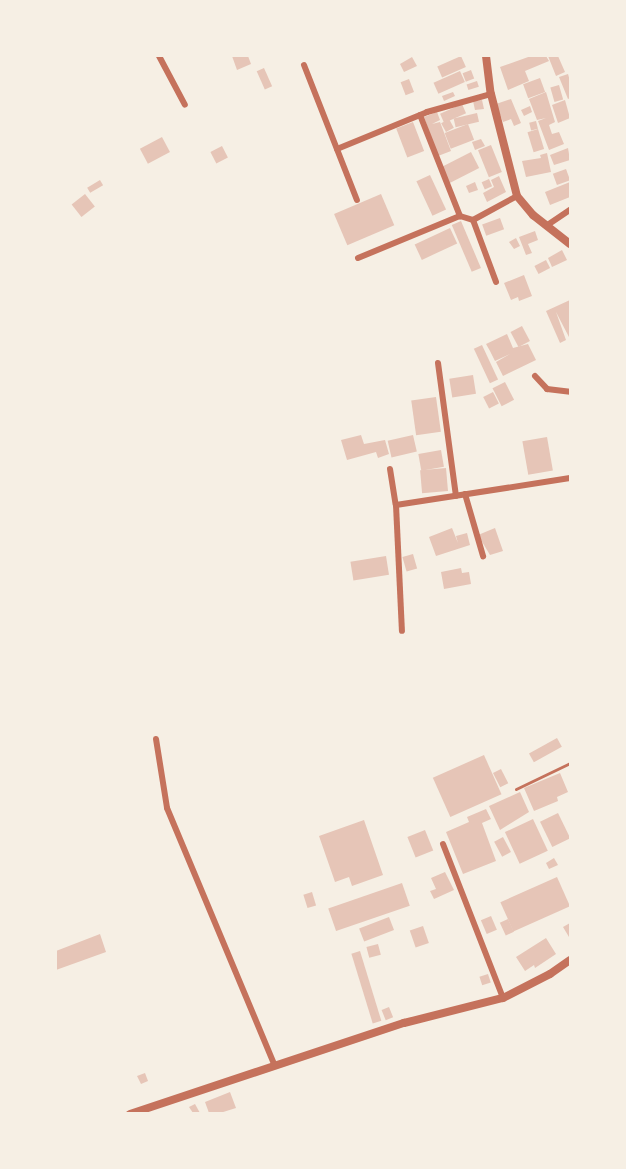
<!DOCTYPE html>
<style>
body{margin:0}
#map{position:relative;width:626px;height:1169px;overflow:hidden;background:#f6efe4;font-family:Karla,sans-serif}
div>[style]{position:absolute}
.building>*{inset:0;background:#e6c5b7;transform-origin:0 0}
.service>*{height:3px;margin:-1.5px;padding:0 1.5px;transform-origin:1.5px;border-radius:1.5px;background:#c5725c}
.minor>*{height:6px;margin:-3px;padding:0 3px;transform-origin:3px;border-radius:3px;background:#c5725c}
.tertiary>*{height:8px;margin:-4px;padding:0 4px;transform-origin:4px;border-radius:4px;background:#c5725c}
span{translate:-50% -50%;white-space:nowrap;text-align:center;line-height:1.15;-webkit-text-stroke:6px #f6efe4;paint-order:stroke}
.frame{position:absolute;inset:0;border:57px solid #f6efe4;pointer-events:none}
</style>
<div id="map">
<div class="building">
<i style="clip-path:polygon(232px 56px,248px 56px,251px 64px,237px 70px)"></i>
<i style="left:461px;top:56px;width:12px;height:26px;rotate:66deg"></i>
<i style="clip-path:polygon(531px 56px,546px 56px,549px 61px,525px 71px,529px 81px,508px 90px,500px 67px)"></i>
<i style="clip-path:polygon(548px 56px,558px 56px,565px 72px,556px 76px)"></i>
<i style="clip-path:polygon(412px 57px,417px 66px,404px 72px,400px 64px)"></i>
<i style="left:264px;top:68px;width:20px;height:8px;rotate:66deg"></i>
<i style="left:471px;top:70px;width:9px;height:9px;rotate:69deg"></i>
<i style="left:460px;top:71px;width:12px;height:29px;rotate:66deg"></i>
<i style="clip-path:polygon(568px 74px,570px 81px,570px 98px,568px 99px,559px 77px)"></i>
<i style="left:540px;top:78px;width:15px;height:18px;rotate:70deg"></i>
<i style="left:409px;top:79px;width:14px;height:9px;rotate:69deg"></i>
<i style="left:477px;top:81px;width:6px;height:11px;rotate:72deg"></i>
<i style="left:559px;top:85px;width:15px;height:9px;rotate:74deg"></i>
<i style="clip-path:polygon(453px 92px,455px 96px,444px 101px,442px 96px)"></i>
<i style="clip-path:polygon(546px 92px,555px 122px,549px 125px,552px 134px,559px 132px,564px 144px,549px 150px,538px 121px,546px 118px,537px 120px,529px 99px)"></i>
<i style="clip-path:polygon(511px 99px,521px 123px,514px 126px,511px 119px,503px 122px,496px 104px)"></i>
<i style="clip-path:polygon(482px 100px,484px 109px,475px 110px,473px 101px)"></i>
<i style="clip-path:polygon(565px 100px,570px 118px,558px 123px,552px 105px)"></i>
<i style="left:462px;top:104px;width:10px;height:24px;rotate:66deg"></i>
<i style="clip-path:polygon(530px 106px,532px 112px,524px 116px,521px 110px)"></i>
<i style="clip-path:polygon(437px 112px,440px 120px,432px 124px,440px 122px,451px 151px,438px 156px,424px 117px)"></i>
<i style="left:477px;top:113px;width:9px;height:24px;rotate:77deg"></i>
<i style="left:449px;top:119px;width:10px;height:9px;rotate:61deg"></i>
<i style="left:536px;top:121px;width:8px;height:7px;rotate:76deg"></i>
<i style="left:413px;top:122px;width:31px;height:18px;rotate:69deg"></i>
<i style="left:468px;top:124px;width:17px;height:25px;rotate:69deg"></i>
<i style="left:538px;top:129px;width:21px;height:11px;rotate:73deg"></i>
<i style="left:162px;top:137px;width:17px;height:25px;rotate:62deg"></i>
<i style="clip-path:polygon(481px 139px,485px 146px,475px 150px,472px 142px)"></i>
<i style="left:491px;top:145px;width:29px;height:14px;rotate:68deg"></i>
<i style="left:222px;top:146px;width:13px;height:13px;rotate:63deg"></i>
<i style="clip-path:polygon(568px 148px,570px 160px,554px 165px,550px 155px)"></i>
<i style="left:471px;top:152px;width:18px;height:33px;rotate:63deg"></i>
<i style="clip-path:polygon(547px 153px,551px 172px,526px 177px,522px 161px,541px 158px,540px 155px)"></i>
<i style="left:566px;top:169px;width:12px;height:14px;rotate:70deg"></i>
<i style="left:430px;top:175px;width:38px;height:15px;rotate:65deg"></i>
<i style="clip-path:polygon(499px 176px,506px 192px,487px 202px,483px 193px,494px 187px,491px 180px)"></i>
<i style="left:489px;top:179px;width:8px;height:8px;rotate:67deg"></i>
<i style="left:100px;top:180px;width:6px;height:15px;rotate:59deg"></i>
<i style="clip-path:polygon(475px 182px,478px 190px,469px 193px,466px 186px)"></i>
<i style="clip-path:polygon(570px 182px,570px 197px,550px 205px,545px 192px)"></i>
<i style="left:85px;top:194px;width:16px;height:17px;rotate:52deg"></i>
<i style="left:381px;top:194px;width:34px;height:51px;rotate:67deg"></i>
<i style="left:500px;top:218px;width:12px;height:19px;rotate:70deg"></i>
<i style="left:461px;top:221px;width:51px;height:10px;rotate:67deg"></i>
<i style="left:450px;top:228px;width:17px;height:39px;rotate:65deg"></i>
<i style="clip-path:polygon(535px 231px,538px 240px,528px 244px,532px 253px,526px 255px,519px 237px)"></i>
<i style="clip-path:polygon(516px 238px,520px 246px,514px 249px,509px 242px)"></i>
<i style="clip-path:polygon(562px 250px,567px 260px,552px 267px,548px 258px)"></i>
<i style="left:546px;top:260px;width:9px;height:13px;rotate:63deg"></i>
<i style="clip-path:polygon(524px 275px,532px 296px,519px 301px,518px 297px,511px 300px,504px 283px)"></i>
<i style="clip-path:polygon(570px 300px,570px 339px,556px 312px,566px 340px,560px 343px,546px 311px)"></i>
<i style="left:522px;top:326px;width:17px;height:13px;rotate:62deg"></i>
<i style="clip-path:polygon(507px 334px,513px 348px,528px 344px,536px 360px,503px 376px,496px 362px,510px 354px,495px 361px,490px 351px,500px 346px,490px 351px,486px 344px)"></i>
<i style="left:482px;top:345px;width:38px;height:9px;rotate:65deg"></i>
<i style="left:473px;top:375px;width:19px;height:24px;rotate:81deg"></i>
<i style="left:505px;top:382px;width:20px;height:14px;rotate:63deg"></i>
<i style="left:493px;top:392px;width:13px;height:11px;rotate:63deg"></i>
<i style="left:436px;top:397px;width:35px;height:25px;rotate:82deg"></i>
<i style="clip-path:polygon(361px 435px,364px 444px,385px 440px,389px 454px,378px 458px,376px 452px,347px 460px,341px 440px)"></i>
<i style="left:413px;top:435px;width:17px;height:26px;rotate:77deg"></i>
<i style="left:547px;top:437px;width:34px;height:25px;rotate:80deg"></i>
<i style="left:441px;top:450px;width:17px;height:23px;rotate:80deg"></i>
<i style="left:446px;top:468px;width:23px;height:26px;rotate:85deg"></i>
<i style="clip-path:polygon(452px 528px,458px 543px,456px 536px,467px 533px,470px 545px,436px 556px,429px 537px)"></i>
<i style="clip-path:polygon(495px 528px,503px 551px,490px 555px,478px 535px)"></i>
<i style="left:413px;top:554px;width:15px;height:11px;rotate:74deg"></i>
<i style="left:386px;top:556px;width:19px;height:36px;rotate:81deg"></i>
<i style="clip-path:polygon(461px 568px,462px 573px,469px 572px,471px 584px,444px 589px,441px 572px)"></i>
<i style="left:557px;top:738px;width:10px;height:32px;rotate:61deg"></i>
<i style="left:484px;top:755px;width:43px;height:56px;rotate:66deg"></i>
<i style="left:501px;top:769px;width:16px;height:9px;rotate:63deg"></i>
<i style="clip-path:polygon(560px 773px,568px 792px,557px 797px,558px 801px,534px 811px,524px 788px)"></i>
<i style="clip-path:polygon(520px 792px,529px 812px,500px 830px,489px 806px)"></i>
<i style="clip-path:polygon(486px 809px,491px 819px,482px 823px,496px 861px,463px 874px,446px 832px,469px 822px,467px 817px)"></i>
<i style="left:558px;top:813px;width:28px;height:20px;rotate:64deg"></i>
<i style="left:533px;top:819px;width:35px;height:31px;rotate:65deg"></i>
<i style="clip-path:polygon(364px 820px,383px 875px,352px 886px,349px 877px,335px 882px,319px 836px)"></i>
<i style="left:425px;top:830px;width:22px;height:19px;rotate:68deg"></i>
<i style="left:503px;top:837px;width:17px;height:10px;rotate:62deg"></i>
<i style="clip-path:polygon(554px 858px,558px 865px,549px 869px,546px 863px)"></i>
<i style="clip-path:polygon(445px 872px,454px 890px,434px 899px,430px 891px,436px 889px,431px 878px)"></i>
<i style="left:557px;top:877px;width:32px;height:62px;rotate:66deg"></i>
<i style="left:402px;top:883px;width:24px;height:78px;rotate:71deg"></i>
<i style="left:312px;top:892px;width:14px;height:9px;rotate:73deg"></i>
<i style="left:491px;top:916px;width:15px;height:11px;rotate:67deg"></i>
<i style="left:389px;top:917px;width:14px;height:32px;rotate:69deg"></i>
<i style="left:508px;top:919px;width:14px;height:9px;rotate:65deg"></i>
<i style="clip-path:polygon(570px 923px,570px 937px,569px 937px,563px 927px)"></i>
<i style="left:423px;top:926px;width:18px;height:14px;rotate:71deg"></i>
<i style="clip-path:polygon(100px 934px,106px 952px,56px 970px,56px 951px)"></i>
<i style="clip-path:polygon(546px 938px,556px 954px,535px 968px,534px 965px,525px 971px,516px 957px)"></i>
<i style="left:378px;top:944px;width:11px;height:12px;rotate:75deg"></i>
<i style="left:360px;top:951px;width:73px;height:9px;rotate:73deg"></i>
<i style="left:488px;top:974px;width:9px;height:9px;rotate:72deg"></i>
<i style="left:389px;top:1007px;width:11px;height:8px;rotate:68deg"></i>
<i style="clip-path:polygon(145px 1073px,148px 1081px,141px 1084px,137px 1076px)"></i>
<i style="clip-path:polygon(230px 1092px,236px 1108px,220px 1113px,209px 1113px,205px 1102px)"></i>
<i style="clip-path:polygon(195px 1104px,200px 1113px,193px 1113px,189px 1107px)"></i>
</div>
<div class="service">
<i style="left:516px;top:789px;width:60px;rotate:-25.7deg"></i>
</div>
<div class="minor">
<i style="left:159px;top:56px;width:55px;rotate:62deg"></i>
<i style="left:304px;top:65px;width:145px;rotate:68.6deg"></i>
<i style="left:420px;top:115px;width:109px;rotate:68.4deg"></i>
<i style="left:460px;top:216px;width:14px;rotate:17deg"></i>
<i style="left:473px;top:220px;width:50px;rotate:-28.6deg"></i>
<i style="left:337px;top:149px;width:97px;rotate:-22.3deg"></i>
<i style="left:427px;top:112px;width:66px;rotate:-15.7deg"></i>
<i style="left:473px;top:220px;width:66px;rotate:69.6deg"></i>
<i style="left:546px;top:226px;width:29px;rotate:-34deg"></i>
<i style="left:358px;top:258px;width:110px;rotate:-22.4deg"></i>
<i style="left:438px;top:363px;width:134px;rotate:82.3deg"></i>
<i style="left:535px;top:376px;width:18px;rotate:47deg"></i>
<i style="left:547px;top:389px;width:23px;rotate:7deg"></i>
<i style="left:390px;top:469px;width:36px;rotate:81deg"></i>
<i style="left:396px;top:505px;width:126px;rotate:87.3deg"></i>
<i style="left:465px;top:494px;width:65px;rotate:73.8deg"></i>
<i style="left:396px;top:505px;width:176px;rotate:-8.8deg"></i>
<i style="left:156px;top:739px;width:70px;rotate:80.9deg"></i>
<i style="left:167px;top:808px;width:277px;rotate:67.3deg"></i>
<i style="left:443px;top:844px;width:165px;rotate:68.7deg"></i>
</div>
<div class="tertiary">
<i style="left:486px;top:56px;width:38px;rotate:83deg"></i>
<i style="left:491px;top:94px;width:105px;rotate:75.7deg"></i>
<i style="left:517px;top:196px;width:25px;rotate:50deg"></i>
<i style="left:533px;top:215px;width:47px;rotate:38.1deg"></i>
<i style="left:130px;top:1114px;width:289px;rotate:-18.4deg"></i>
<i style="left:404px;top:1023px;width:102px;rotate:-14.2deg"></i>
<i style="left:503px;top:998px;width:53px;rotate:-27.1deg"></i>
<i style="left:550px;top:974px;width:24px;rotate:-35deg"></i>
</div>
<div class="frame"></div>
</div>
